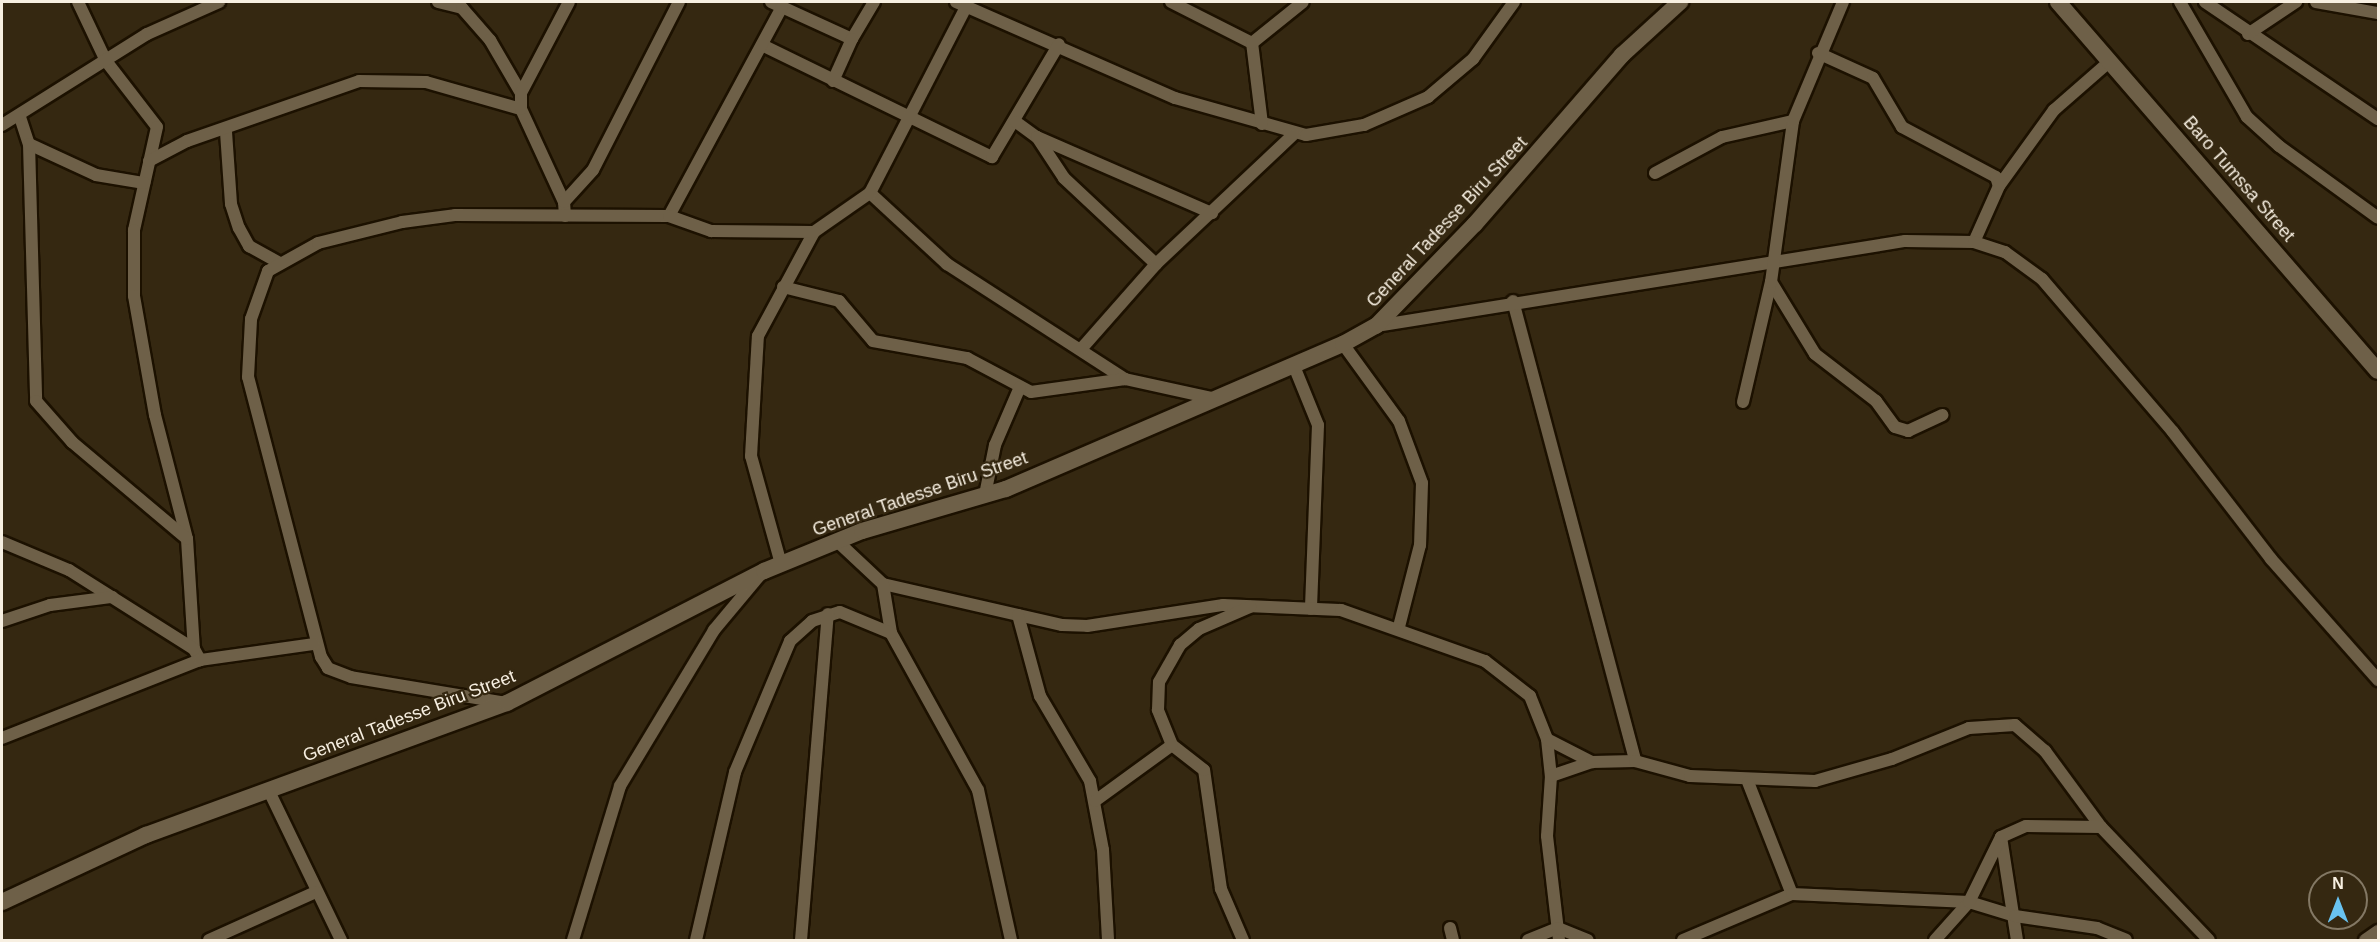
<!DOCTYPE html>
<style>
body{margin:0}
#map{position:relative;width:2380px;height:942px;overflow:hidden;background:#352811;font-family:Arial,sans-serif}
div>[style]{position:absolute}
.roads{filter:drop-shadow(2px 0 #1c1100) drop-shadow(-2px 0 #1c1100) drop-shadow(0 2px #1c1100) drop-shadow(0 -2px #1c1100)}
.street>*{height:12px;margin:-6px;padding:0 6px;transform-origin:6px;border-radius:6px;background:#6e6048}
.secondary>*{height:16px;margin:-8px;padding:0 8px;transform-origin:8px;border-radius:8px;background:#6e6048}
span{translate:-50% -50%;white-space:nowrap;text-align:center;line-height:1.15;-webkit-text-stroke:4.5px #352811;paint-order:stroke}
.street-label{font-size:18px;color:#f7efe1}
.frame{position:absolute;inset:0;border:3px solid #f7efe1;pointer-events:none}
.north{position:absolute;left:2308px;top:870px;width:60px;height:60px;box-sizing:border-box;background:#352811;border:2px solid #837864;border-radius:50%;rotate:0deg;font-size:16px;font-weight:700;line-height:24px;text-align:center;color:#f7efe1}
.north::after{content:'';display:block;margin:auto;width:21px;height:27px;background:#69c3f1;clip-path:polygon(50% 0,100% 100%,50% 72%,0 100%)}
</style>
<div id="map">
<div class="roads">
<div class="street">
<i style="left:78px;top:2px;width:65px;rotate:64.6deg"></i>
<i style="left:106px;top:61px;width:83px;rotate:52.3deg"></i>
<i style="left:157px;top:127px;width:106px;rotate:102.6deg"></i>
<i style="left:134px;top:230px;width:66px;rotate:90deg"></i>
<i style="left:134px;top:296px;width:121px;rotate:80deg"></i>
<i style="left:155px;top:415px;width:128px;rotate:75.5deg"></i>
<i style="left:187px;top:539px;width:110px;rotate:86.4deg"></i>
<i style="left:194px;top:649px;width:13px;rotate:61deg"></i>
<i style="left:438px;top:2px;width:25px;rotate:14deg"></i>
<i style="left:462px;top:8px;width:43px;rotate:48.8deg"></i>
<i style="left:490px;top:40px;width:61px;rotate:59.7deg"></i>
<i style="left:771px;top:2px;width:89px;rotate:24.6deg"></i>
<i style="left:852px;top:39px;width:43px;rotate:-59.3deg"></i>
<i style="left:956px;top:2px;width:239px;rotate:23.7deg"></i>
<i style="left:1175px;top:98px;width:136px;rotate:15.8deg"></i>
<i style="left:1306px;top:135px;width:59px;rotate:-9.8deg"></i>
<i style="left:1364px;top:125px;width:70px;rotate:-23.6deg"></i>
<i style="left:1428px;top:97px;width:59px;rotate:-40.2deg"></i>
<i style="left:1473px;top:59px;width:70px;rotate:-54.3deg"></i>
<i style="left:1171px;top:2px;width:91px;rotate:26.8deg"></i>
<i style="left:2180px;top:2px;width:133px;rotate:59.8deg"></i>
<i style="left:2247px;top:117px;width:43px;rotate:42.2deg"></i>
<i style="left:2279px;top:146px;width:122px;rotate:36deg"></i>
<i style="left:2205px;top:2px;width:209px;rotate:34.1deg"></i>
<i style="left:2316px;top:2px;width:63px;rotate:10.1deg"></i>
<i style="left:2248px;top:34px;width:58px;rotate:-33.7deg"></i>
<i style="left:762px;top:45px;width:256px;rotate:26deg"></i>
<i style="left:992px;top:157px;width:131px;rotate:-59.3deg"></i>
<i style="left:1818px;top:53px;width:60px;rotate:24.4deg"></i>
<i style="left:1873px;top:78px;width:57px;rotate:59.4deg"></i>
<i style="left:1902px;top:127px;width:106px;rotate:28deg"></i>
<i style="left:1996px;top:177px;width:9px;rotate:72deg"></i>
<i style="left:1999px;top:186px;width:61px;rotate:114.1deg"></i>
<i style="left:833px;top:81px;width:46px;rotate:-65.7deg"></i>
<i style="left:20px;top:117px;width:28px;rotate:72deg"></i>
<i style="left:29px;top:144px;width:257px;rotate:88.4deg"></i>
<i style="left:36px;top:401px;width:55px;rotate:48.7deg"></i>
<i style="left:72px;top:442px;width:150px;rotate:40.1deg"></i>
<i style="left:1016px;top:122px;width:26px;rotate:36deg"></i>
<i style="left:1037px;top:137px;width:191px;rotate:23.5deg"></i>
<i style="left:1262px;top:124px;width:82px;rotate:-97deg"></i>
<i style="left:1252px;top:43px;width:65px;rotate:-38.8deg"></i>
<i style="left:2px;top:125px;width:171px;rotate:-32.1deg"></i>
<i style="left:147px;top:34px;width:79px;rotate:-24deg"></i>
<i style="left:226px;top:132px;width:72px;rotate:86deg"></i>
<i style="left:231px;top:204px;width:25px;rotate:72deg"></i>
<i style="left:239px;top:228px;width:21px;rotate:61deg"></i>
<i style="left:249px;top:246px;width:33px;rotate:29deg"></i>
<i style="left:1037px;top:137px;width:49px;rotate:56.6deg"></i>
<i style="left:1064px;top:178px;width:126px;rotate:43.1deg"></i>
<i style="left:29px;top:144px;width:74px;rotate:24.8deg"></i>
<i style="left:96px;top:175px;width:49px;rotate:9.5deg"></i>
<i style="left:149px;top:161px;width:43px;rotate:-27.8deg"></i>
<i style="left:187px;top:141px;width:182px;rotate:-19.2deg"></i>
<i style="left:359px;top:81px;width:67px;rotate:0.9deg"></i>
<i style="left:426px;top:82px;width:99px;rotate:15.9deg"></i>
<i style="left:1655px;top:173px;width:76px;rotate:-28.2deg"></i>
<i style="left:1722px;top:137px;width:73px;rotate:-12.7deg"></i>
<i style="left:1999px;top:186px;width:94px;rotate:-54.1deg"></i>
<i style="left:2054px;top:110px;width:73px;rotate:-41.1deg"></i>
<i style="left:870px;top:193px;width:105px;rotate:42.7deg"></i>
<i style="left:947px;top:264px;width:212px;rotate:32.9deg"></i>
<i style="left:564px;top:202px;width:102px;rotate:-114.8deg"></i>
<i style="left:521px;top:109px;width:16px;rotate:-90deg"></i>
<i style="left:521px;top:93px;width:103px;rotate:-62.2deg"></i>
<i style="left:565px;top:216px;width:14px;rotate:-94deg"></i>
<i style="left:564px;top:202px;width:43px;rotate:-47.8deg"></i>
<i style="left:593px;top:170px;width:189px;rotate:-62.9deg"></i>
<i style="left:669px;top:216px;width:238px;rotate:-61.6deg"></i>
<i style="left:1771px;top:282px;width:84px;rotate:58.6deg"></i>
<i style="left:1815px;top:354px;width:77px;rotate:37.6deg"></i>
<i style="left:1876px;top:401px;width:32px;rotate:54deg"></i>
<i style="left:1895px;top:427px;width:14px;rotate:17deg"></i>
<i style="left:1908px;top:431px;width:38px;rotate:-25deg"></i>
<i style="left:783px;top:287px;width:58px;rotate:14deg"></i>
<i style="left:839px;top:301px;width:52px;rotate:49.6deg"></i>
<i style="left:873px;top:341px;width:96px;rotate:10.3deg"></i>
<i style="left:967px;top:358px;width:72px;rotate:28deg"></i>
<i style="left:1031px;top:392px;width:95px;rotate:-7.9deg"></i>
<i style="left:1125px;top:379px;width:94px;rotate:12.3deg"></i>
<i style="left:1513px;top:301px;width:476px;rotate:75.1deg"></i>
<i style="left:1376px;top:326px;width:536px;rotate:-9.13deg"></i>
<i style="left:1905px;top:241px;width:69px;rotate:0.8deg"></i>
<i style="left:1974px;top:242px;width:33px;rotate:18deg"></i>
<i style="left:2005px;top:252px;width:46px;rotate:36.1deg"></i>
<i style="left:2042px;top:279px;width:201px;rotate:49.4deg"></i>
<i style="left:2173px;top:432px;width:160px;rotate:52.3deg"></i>
<i style="left:2271px;top:559px;width:162px;rotate:48.5deg"></i>
<i style="left:1343px;top:344px;width:95px;rotate:54deg"></i>
<i style="left:1399px;top:421px;width:66px;rotate:69.6deg"></i>
<i style="left:1422px;top:483px;width:62px;rotate:91.8deg"></i>
<i style="left:1420px;top:545px;width:85px;rotate:104.4deg"></i>
<i style="left:1082px;top:348px;width:112px;rotate:-48.6deg"></i>
<i style="left:1156px;top:264px;width:188px;rotate:-43.3deg"></i>
<i style="left:1294px;top:366px;width:64px;rotate:67.9deg"></i>
<i style="left:1318px;top:425px;width:184px;rotate:92.2deg"></i>
<i style="left:1743px;top:402px;width:123px;rotate:-76.9deg"></i>
<i style="left:1771px;top:282px;width:162px;rotate:-82.2deg"></i>
<i style="left:1793px;top:121px;width:129px;rotate:-67.2deg"></i>
<i style="left:985px;top:495px;width:51px;rotate:-78.7deg"></i>
<i style="left:995px;top:445px;width:63px;rotate:-66.7deg"></i>
<i style="left:837px;top:541px;width:63px;rotate:43.1deg"></i>
<i style="left:883px;top:584px;width:184px;rotate:12.9deg"></i>
<i style="left:1062px;top:625px;width:25px;rotate:2deg"></i>
<i style="left:1087px;top:626px;width:138px;rotate:-8.8deg"></i>
<i style="left:1223px;top:605px;width:118px;rotate:2.4deg"></i>
<i style="left:1341px;top:610px;width:153px;rotate:19.5deg"></i>
<i style="left:1485px;top:661px;width:57px;rotate:37.9deg"></i>
<i style="left:1530px;top:696px;width:46px;rotate:68.4deg"></i>
<i style="left:1547px;top:739px;width:37px;rotate:84deg"></i>
<i style="left:1551px;top:776px;width:60px;rotate:93.8deg"></i>
<i style="left:1547px;top:836px;width:105px;rotate:83.4deg"></i>
<i style="left:2px;top:542px;width:73px;rotate:22.7deg"></i>
<i style="left:69px;top:570px;width:148px;rotate:32.3deg"></i>
<i style="left:781px;top:564px;width:112px;rotate:-105.5deg"></i>
<i style="left:751px;top:456px;width:120px;rotate:-86.7deg"></i>
<i style="left:758px;top:336px;width:118px;rotate:-61.7deg"></i>
<i style="left:814px;top:232px;width:68px;rotate:-34.9deg"></i>
<i style="left:870px;top:193px;width:209px;rotate:-62.7deg"></i>
<i style="left:883px;top:584px;width:50px;rotate:80.7deg"></i>
<i style="left:891px;top:633px;width:179px;rotate:61deg"></i>
<i style="left:978px;top:790px;width:154px;rotate:77.6deg"></i>
<i style="left:1018px;top:615px;width:84px;rotate:74.8deg"></i>
<i style="left:1040px;top:696px;width:99px;rotate:59.5deg"></i>
<i style="left:1090px;top:781px;width:70px;rotate:79.3deg"></i>
<i style="left:1103px;top:850px;width:90px;rotate:86.8deg"></i>
<i style="left:2px;top:621px;width:51px;rotate:-18.4deg"></i>
<i style="left:50px;top:605px;width:63px;rotate:-7.4deg"></i>
<i style="left:506px;top:703px;width:157px;rotate:-170.5deg"></i>
<i style="left:351px;top:677px;width:25px;rotate:-159deg"></i>
<i style="left:328px;top:668px;width:13px;rotate:-122deg"></i>
<i style="left:321px;top:657px;width:289px;rotate:-104.6deg"></i>
<i style="left:248px;top:377px;width:58px;rotate:-87deg"></i>
<i style="left:251px;top:319px;width:51px;rotate:-70.5deg"></i>
<i style="left:268px;top:271px;width:57px;rotate:-29.2deg"></i>
<i style="left:318px;top:243px;width:87px;rotate:-14deg"></i>
<i style="left:402px;top:222px;width:53px;rotate:-7.5deg"></i>
<i style="left:455px;top:215px;width:214px;rotate:0.3deg"></i>
<i style="left:669px;top:216px;width:45px;rotate:19.7deg"></i>
<i style="left:711px;top:231px;width:103px;rotate:0.6deg"></i>
<i style="left:2px;top:738px;width:213px;rotate:-21.5deg"></i>
<i style="left:200px;top:660px;width:115px;rotate:-8deg"></i>
<i style="left:1547px;top:739px;width:51px;rotate:27.1deg"></i>
<i style="left:1551px;top:776px;width:43px;rotate:-18.9deg"></i>
<i style="left:1592px;top:762px;width:43px;rotate:-1.3deg"></i>
<i style="left:1635px;top:761px;width:57px;rotate:15.3deg"></i>
<i style="left:1690px;top:776px;width:125px;rotate:2.3deg"></i>
<i style="left:1815px;top:781px;width:80px;rotate:-15.9deg"></i>
<i style="left:1892px;top:759px;width:83px;rotate:-21.9deg"></i>
<i style="left:1969px;top:728px;width:46px;rotate:-3.7deg"></i>
<i style="left:2015px;top:725px;width:40px;rotate:41deg"></i>
<i style="left:2045px;top:751px;width:94px;rotate:53.6deg"></i>
<i style="left:2101px;top:827px;width:156px;rotate:46.3deg"></i>
<i style="left:1748px;top:782px;width:120px;rotate:68.6deg"></i>
<i style="left:268px;top:789px;width:168px;rotate:64.2deg"></i>
<i style="left:1095px;top:801px;width:95px;rotate:-36deg"></i>
<i style="left:2001px;top:837px;width:104px;rotate:81.2deg"></i>
<i style="left:1450px;top:928px;width:12px;rotate:76deg"></i>
<i style="left:209px;top:940px;width:117px;rotate:-24.2deg"></i>
<i style="left:573px;top:940px;width:161px;rotate:-73deg"></i>
<i style="left:620px;top:786px;width:182px;rotate:-58.9deg"></i>
<i style="left:714px;top:630px;width:72px;rotate:-50.1deg"></i>
<i style="left:696px;top:940px;width:172px;rotate:-76.9deg"></i>
<i style="left:735px;top:772px;width:142px;rotate:-67.2deg"></i>
<i style="left:790px;top:641px;width:30px;rotate:-42deg"></i>
<i style="left:812px;top:621px;width:29px;rotate:-18deg"></i>
<i style="left:840px;top:612px;width:55px;rotate:22.4deg"></i>
<i style="left:801px;top:940px;width:327px;rotate:-85.3deg"></i>
<i style="left:1243px;top:940px;width:56px;rotate:-113.3deg"></i>
<i style="left:1221px;top:889px;width:120px;rotate:-98.1deg"></i>
<i style="left:1204px;top:770px;width:41px;rotate:-142deg"></i>
<i style="left:1172px;top:745px;width:38px;rotate:-112deg"></i>
<i style="left:1158px;top:710px;width:28px;rotate:-88deg"></i>
<i style="left:1159px;top:682px;width:43px;rotate:-60.4deg"></i>
<i style="left:1180px;top:645px;width:25px;rotate:-40deg"></i>
<i style="left:1199px;top:629px;width:56px;rotate:-23.3deg"></i>
<i style="left:1528px;top:940px;width:32px;rotate:-22deg"></i>
<i style="left:1558px;top:928px;width:32px;rotate:22deg"></i>
<i style="left:1683px;top:940px;width:118px;rotate:-22.9deg"></i>
<i style="left:1792px;top:894px;width:177px;rotate:2.6deg"></i>
<i style="left:1969px;top:902px;width:48px;rotate:16.9deg"></i>
<i style="left:2015px;top:916px;width:83px;rotate:8.3deg"></i>
<i style="left:2097px;top:928px;width:31px;rotate:22deg"></i>
<i style="left:1935px;top:940px;width:51px;rotate:-48.2deg"></i>
<i style="left:1969px;top:902px;width:72px;rotate:-63.8deg"></i>
<i style="left:2001px;top:837px;width:27px;rotate:-24deg"></i>
<i style="left:2026px;top:826px;width:75px;rotate:0.8deg"></i>
<i style="left:2365px;top:940px;width:16px;rotate:-35deg"></i>
</div>
<div class="secondary">
<i style="left:2058px;top:2px;width:488px;rotate:49.1deg"></i>
<i style="left:2px;top:902px;width:159px;rotate:-25deg"></i>
<i style="left:146px;top:835px;width:384px;rotate:-20.1deg"></i>
<i style="left:507px;top:703px;width:289px;rotate:-27.2deg"></i>
<i style="left:764px;top:571px;width:106px;rotate:-22.2deg"></i>
<i style="left:862px;top:531px;width:150px;rotate:-16.3deg"></i>
<i style="left:1006px;top:489px;width:367px;rotate:-23.3deg"></i>
<i style="left:1343px;top:344px;width:38px;rotate:-29deg"></i>
<i style="left:1376px;top:326px;width:142px;rotate:-45.9deg"></i>
<i style="left:1475px;top:224px;width:224px;rotate:-49deg"></i>
<i style="left:1622px;top:55px;width:79px;rotate:-42.4deg"></i>
</div>
</div>
<div class="street-label">
<span style="left:2239px;top:179px;rotate:49deg">Baro Tumssa Street</span>
<span style="left:1447px;top:222px;rotate:-47deg">General Tadesse Biru Street</span>
<span style="left:920px;top:494px;rotate:-19deg">General Tadesse Biru Street</span>
<span style="left:409px;top:716px;rotate:-21deg">General Tadesse Biru Street</span>
</div>
<div class="frame"></div>
<div class="north">N</div>
</div>
